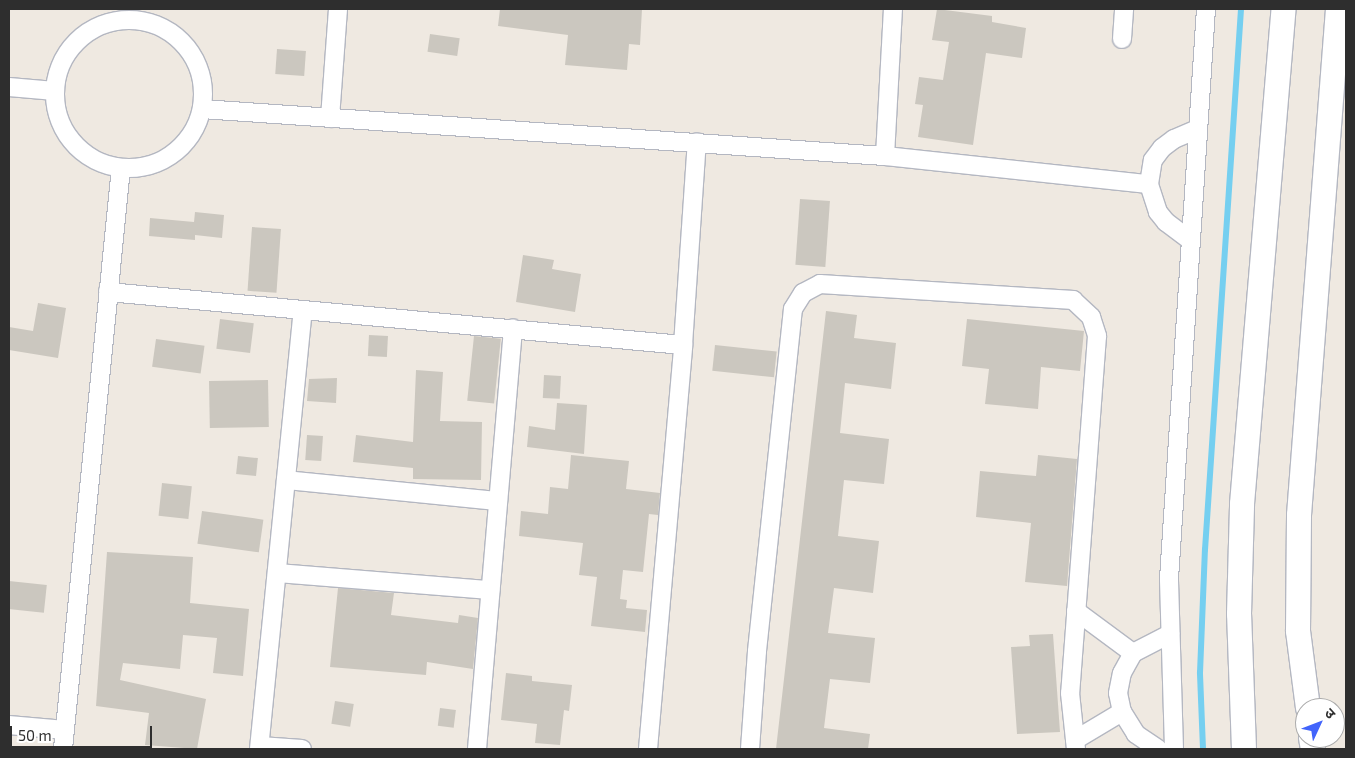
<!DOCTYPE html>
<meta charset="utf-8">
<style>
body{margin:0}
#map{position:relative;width:1355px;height:758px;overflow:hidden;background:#efe9e1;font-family:"Exo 2","Noto Sans Devanagari",sans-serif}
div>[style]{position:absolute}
.stream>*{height:5.5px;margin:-2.75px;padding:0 2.75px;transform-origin:2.75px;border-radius:2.75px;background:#75cff0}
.building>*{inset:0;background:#cbc7bf;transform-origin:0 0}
.roads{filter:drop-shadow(1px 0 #b4b7c1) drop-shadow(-1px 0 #b4b7c1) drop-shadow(0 1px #b4b7c1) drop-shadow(0 -1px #b4b7c1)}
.minor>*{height:18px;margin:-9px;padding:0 9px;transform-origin:9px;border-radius:9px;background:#fff}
.minor>.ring{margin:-9px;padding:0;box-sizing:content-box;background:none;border:18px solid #fff;border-radius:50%}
.secondary>*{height:24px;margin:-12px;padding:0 12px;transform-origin:12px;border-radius:12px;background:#fff}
span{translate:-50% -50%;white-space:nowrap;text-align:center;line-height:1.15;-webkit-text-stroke:4px #fff;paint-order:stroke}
.frame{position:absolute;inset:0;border:10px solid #2e2e2e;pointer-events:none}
.north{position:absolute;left:1295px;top:698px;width:50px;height:50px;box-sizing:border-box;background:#fff;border:1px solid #ababab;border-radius:50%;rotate:47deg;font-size:14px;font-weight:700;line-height:20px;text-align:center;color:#2e2e2e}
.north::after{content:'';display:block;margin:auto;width:18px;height:22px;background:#4264fb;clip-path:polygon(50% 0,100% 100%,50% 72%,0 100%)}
.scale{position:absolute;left:10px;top:726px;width:142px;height:22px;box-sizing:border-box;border:2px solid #2e2e2e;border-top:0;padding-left:6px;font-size:15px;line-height:18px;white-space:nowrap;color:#2e2e2e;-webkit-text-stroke:4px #fff;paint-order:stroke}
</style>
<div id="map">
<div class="stream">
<i style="left:1203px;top:749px;width:76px;rotate:-92.3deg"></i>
<i style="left:1200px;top:673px;width:123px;rotate:-87.7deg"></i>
<i style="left:1205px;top:550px;width:542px;rotate:-86.19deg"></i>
</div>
<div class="building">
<i style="clip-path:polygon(500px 9px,642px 9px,640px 45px,629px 44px,627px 70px,565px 65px,568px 35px,498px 26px)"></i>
<i style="clip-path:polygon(937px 9px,992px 16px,992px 22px,1026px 28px,1022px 58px,986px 53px,973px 145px,918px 137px,923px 105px,915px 104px,919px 77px,943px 80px,949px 42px,932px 40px)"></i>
<i style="left:430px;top:34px;width:30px;height:18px;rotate:8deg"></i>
<i style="left:277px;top:49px;width:29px;height:25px;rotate:4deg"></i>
<i style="left:800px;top:199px;width:30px;height:66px;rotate:4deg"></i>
<i style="clip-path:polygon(195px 212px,224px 215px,222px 238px,195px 235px,195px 240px,149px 236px,150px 218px,194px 222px)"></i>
<i style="left:252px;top:227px;width:29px;height:64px;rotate:4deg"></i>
<i style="clip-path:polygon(523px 255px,554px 260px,552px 269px,581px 274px,575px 312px,516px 302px)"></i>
<i style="clip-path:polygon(38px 303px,66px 308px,58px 358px,9px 350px,9px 327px,33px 331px)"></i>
<i style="clip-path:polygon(826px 311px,857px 315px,854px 338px,896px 343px,891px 389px,845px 383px,840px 433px,889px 439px,884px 484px,844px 480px,838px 536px,879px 541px,873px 593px,834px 588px,828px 633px,875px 638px,870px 683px,830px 679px,824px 728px,870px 734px,868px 749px,776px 749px)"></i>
<i style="left:220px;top:319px;width:34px;height:30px;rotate:7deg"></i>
<i style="clip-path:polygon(967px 319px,1084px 331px,1080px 371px,1041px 367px,1038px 409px,985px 404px,989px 369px,962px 366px)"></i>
<i style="left:369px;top:335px;width:19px;height:21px;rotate:3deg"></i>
<i style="left:474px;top:336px;width:27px;height:65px;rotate:6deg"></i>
<i style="left:156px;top:339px;width:49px;height:28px;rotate:8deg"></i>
<i style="left:715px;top:345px;width:62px;height:26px;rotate:6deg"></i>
<i style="clip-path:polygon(416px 370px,443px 372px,440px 421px,482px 422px,481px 480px,413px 479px,413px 468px,353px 462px,356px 435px,413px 442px)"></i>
<i style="left:544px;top:375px;width:17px;height:23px;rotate:3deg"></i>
<i style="clip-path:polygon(337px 378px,336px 403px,307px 401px,309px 379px)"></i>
<i style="left:268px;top:380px;width:47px;height:59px;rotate:89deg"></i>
<i style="clip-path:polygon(557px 403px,587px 405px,584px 454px,527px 447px,529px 426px,555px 430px)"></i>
<i style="left:307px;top:435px;width:16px;height:25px;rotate:4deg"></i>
<i style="clip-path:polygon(571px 455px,629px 461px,626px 489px,660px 493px,658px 515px,649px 514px,643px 572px,623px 570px,620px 599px,627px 600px,626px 608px,647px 610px,645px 632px,591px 626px,597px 577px,579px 575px,583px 543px,519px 536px,521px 511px,548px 514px,550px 487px,568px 489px)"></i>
<i style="clip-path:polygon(1038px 455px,1077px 459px,1067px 586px,1025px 582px,1031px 523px,976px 517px,980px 471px,1036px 476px)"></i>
<i style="left:238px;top:456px;width:20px;height:18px;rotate:6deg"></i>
<i style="left:162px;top:483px;width:30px;height:33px;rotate:6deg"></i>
<i style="left:202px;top:511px;width:62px;height:33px;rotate:8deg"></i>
<i style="clip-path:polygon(107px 552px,193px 557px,190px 603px,249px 609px,243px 676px,213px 673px,217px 638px,183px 635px,180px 669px,123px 663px,120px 680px,206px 699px,197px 749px,145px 745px,149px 713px,96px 706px)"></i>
<i style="left:9px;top:581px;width:38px;height:28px;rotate:6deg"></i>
<i style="clip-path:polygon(338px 588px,394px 593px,391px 615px,458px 623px,459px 615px,478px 618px,473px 669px,427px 662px,426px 675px,330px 667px)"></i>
<i style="clip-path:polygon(1053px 634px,1060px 732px,1017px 734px,1011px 647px,1030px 646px,1029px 635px)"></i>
<i style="clip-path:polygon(506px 673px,532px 676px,532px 681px,572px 685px,569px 711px,564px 710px,560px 745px,535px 743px,537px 724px,501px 720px)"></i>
<i style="left:335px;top:701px;width:19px;height:23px;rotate:9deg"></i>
<i style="left:440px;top:708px;width:16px;height:18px;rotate:7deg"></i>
</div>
<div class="roads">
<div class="minor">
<i class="ring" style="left:55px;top:20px;width:130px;height:130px"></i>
<i style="left:1122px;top:39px;width:30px;rotate:-86deg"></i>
<i style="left:9px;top:87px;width:46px;rotate:5deg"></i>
<i style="left:202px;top:109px;width:685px;rotate:3.94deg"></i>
<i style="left:885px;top:156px;width:265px;rotate:6.1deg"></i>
<i style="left:330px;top:118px;width:109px;rotate:-85.8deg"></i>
<i style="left:885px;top:156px;width:147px;rotate:-86.9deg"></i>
<i style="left:1190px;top:240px;width:30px;rotate:-143deg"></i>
<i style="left:1166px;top:222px;width:13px;rotate:-129deg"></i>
<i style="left:1158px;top:212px;width:29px;rotate:-108deg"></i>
<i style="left:1149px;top:184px;width:24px;rotate:-81deg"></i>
<i style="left:1153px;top:160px;width:15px;rotate:-53deg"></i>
<i style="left:1162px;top:148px;width:15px;rotate:-37deg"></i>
<i style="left:1174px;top:139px;width:26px;rotate:-23deg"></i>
<i style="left:108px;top:292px;width:577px;rotate:5.27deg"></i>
<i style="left:286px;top:480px;width:213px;rotate:5.7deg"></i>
<i style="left:277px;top:573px;width:214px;rotate:4.6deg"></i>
<i style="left:1076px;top:611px;width:71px;rotate:36.4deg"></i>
<i style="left:9px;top:725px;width:56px;rotate:5.1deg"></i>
<i style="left:1075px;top:740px;width:55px;rotate:-30.8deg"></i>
<i style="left:260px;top:746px;width:42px;rotate:4.1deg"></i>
<i style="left:63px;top:749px;width:584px;rotate:-84.3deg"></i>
<i style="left:259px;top:749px;width:441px;rotate:-84.3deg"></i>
<i style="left:477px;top:749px;width:422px;rotate:-85.1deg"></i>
<i style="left:648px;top:749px;width:406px;rotate:-85deg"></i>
<i style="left:683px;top:345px;width:203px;rotate:-86.1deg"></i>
<i style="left:750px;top:749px;width:98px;rotate:-85.9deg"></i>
<i style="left:757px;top:651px;width:344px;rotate:-84deg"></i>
<i style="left:793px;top:309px;width:19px;rotate:-58deg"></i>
<i style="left:803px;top:293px;width:19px;rotate:-28deg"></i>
<i style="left:820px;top:284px;width:254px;rotate:3.6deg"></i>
<i style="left:1073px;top:300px;width:25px;rotate:43deg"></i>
<i style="left:1091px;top:317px;width:20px;rotate:72deg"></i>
<i style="left:1097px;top:336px;width:358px;rotate:94.3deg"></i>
<i style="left:1070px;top:693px;width:56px;rotate:83.9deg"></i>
<i style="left:1158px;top:749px;width:27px;rotate:-146deg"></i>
<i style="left:1136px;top:734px;width:26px;rotate:-122deg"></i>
<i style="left:1122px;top:712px;width:19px;rotate:-102deg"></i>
<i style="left:1118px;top:693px;width:20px;rotate:-79deg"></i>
<i style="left:1122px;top:673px;width:23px;rotate:-61deg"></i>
<i style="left:1133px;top:653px;width:42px;rotate:-27.2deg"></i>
<i style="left:1174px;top:749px;width:170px;rotate:-91.7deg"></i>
<i style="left:1169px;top:579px;width:571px;rotate:-86.29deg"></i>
</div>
<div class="secondary">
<i style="left:1308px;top:708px;width:78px;rotate:-97.4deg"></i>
<i style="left:1298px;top:631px;width:116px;rotate:-89.5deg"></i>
<i style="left:1299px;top:515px;width:508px;rotate:-85.59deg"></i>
<i style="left:1311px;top:738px;width:11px;rotate:80deg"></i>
<i style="left:1244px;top:749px;width:135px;rotate:-92.1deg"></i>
<i style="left:1239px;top:614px;width:110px;rotate:-88.4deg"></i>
<i style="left:1242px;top:504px;width:497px;rotate:-85.2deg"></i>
</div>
</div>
<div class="frame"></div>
<div class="north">उ</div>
<div class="scale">50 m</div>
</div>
